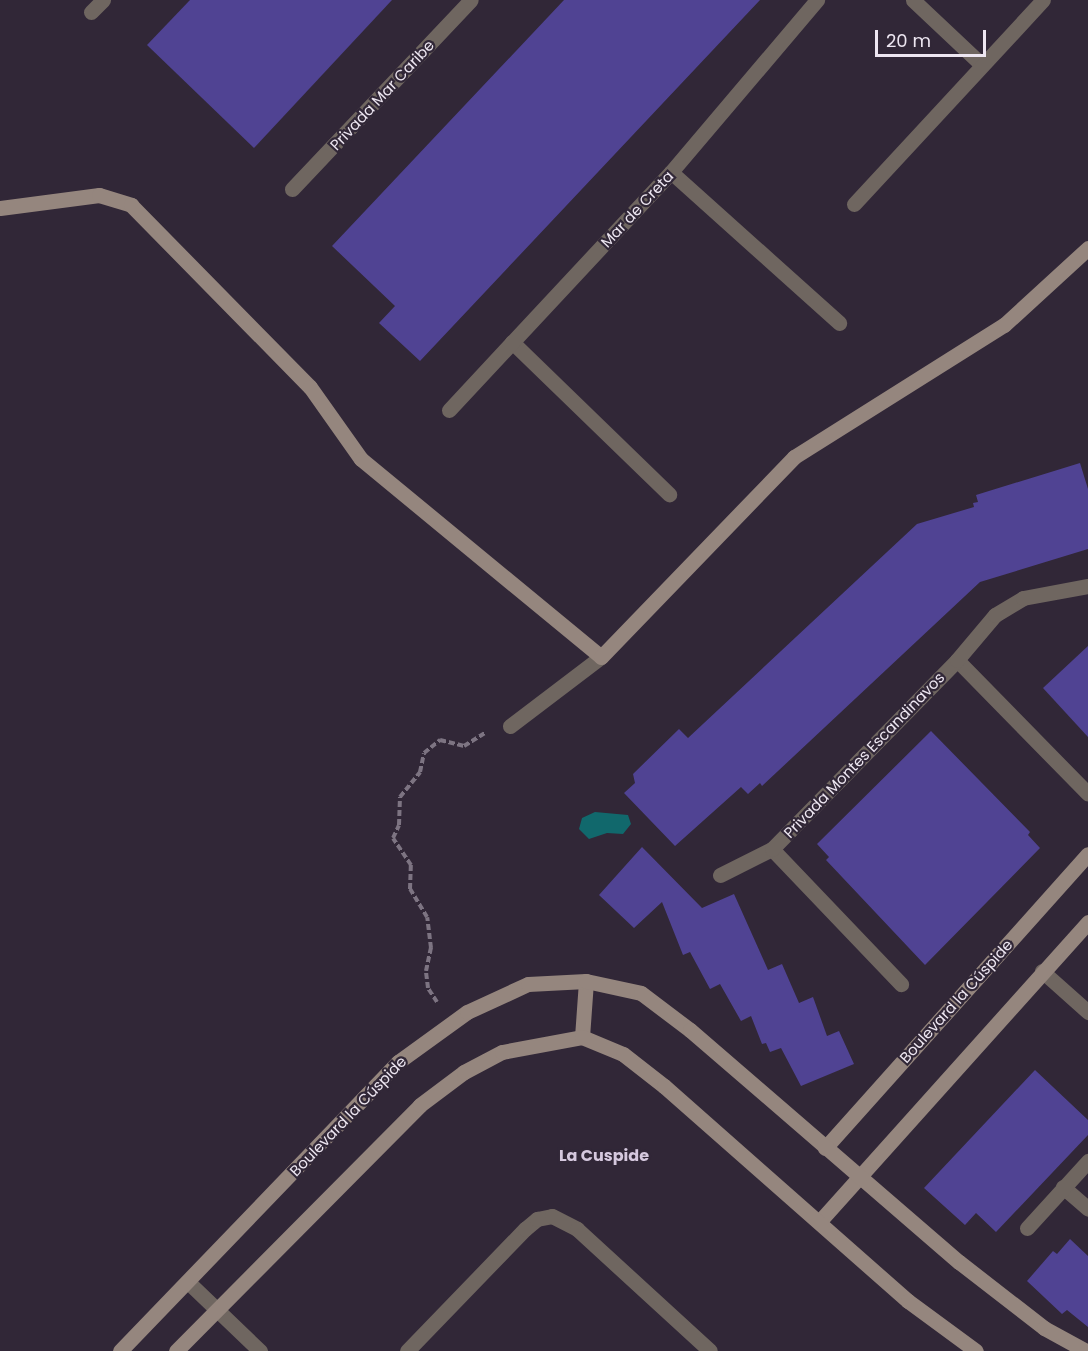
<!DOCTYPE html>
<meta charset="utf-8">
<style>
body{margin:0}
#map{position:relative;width:1088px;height:1351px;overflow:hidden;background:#312737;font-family:Poppins,sans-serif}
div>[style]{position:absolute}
.water>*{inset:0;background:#11686c}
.building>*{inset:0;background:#504393}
.path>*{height:4px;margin-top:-2px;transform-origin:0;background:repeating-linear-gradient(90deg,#7d7482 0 6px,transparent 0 9px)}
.street>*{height:15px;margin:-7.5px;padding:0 7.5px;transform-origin:7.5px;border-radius:7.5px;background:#6f6660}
.secondary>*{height:15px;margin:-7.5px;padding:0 7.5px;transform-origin:7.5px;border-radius:7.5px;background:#95867e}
span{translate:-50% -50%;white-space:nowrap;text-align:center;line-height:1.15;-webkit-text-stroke:4.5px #312737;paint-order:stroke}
.street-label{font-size:15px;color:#ede6f1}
.neighbourhood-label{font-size:16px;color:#d5c8de;font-weight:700}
.scale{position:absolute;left:875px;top:30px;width:111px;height:27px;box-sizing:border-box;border:3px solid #ede6f1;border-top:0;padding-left:8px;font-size:18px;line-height:21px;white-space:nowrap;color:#ede6f1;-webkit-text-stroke:4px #312737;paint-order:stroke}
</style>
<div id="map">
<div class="water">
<i style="clip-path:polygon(595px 812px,628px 815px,631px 824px,623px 834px,607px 833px,589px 839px,579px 829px,582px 818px)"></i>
</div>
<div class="building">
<i style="clip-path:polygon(190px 0,392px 0,254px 148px,147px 45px)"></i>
<i style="clip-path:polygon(564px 0,760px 0,420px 361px,379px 323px,395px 306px,332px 246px)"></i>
<i style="clip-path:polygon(1080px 463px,1088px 489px,1088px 549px,980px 582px,762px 786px,760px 783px,748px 794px,741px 787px,675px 846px,624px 793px,635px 783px,633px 774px,679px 729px,688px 738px,917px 524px,974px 507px,973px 503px,978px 502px,976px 495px)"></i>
<i style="clip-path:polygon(1088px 646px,1088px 737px,1043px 688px)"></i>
<i style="clip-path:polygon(931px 731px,1030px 832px,1028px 835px,1040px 848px,925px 965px,826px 860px,829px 857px,817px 844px)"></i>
<i style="clip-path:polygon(642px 847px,702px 908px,734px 894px,768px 970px,782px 964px,799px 1003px,813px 997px,827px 1036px,839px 1031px,854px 1064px,801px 1086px,781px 1048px,770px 1052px,766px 1043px,762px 1044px,751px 1016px,741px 1021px,720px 984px,710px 989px,690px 952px,683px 955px,662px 902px,634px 928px,599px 895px)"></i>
<i style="clip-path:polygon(1035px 1070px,1088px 1120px,1088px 1135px,996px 1232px,976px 1213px,965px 1225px,924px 1188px)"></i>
<i style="clip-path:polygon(1070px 1239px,1088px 1256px,1088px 1327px,1067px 1310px,1062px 1314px,1027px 1281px,1053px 1251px,1057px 1254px)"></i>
</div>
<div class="path">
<i style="left:437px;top:1002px;width:17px;rotate:-123deg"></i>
<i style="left:428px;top:988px;width:17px;rotate:-97deg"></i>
<i style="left:426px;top:971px;width:24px;rotate:-78deg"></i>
<i style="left:431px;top:948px;width:31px;rotate:-97deg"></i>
<i style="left:427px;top:917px;width:33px;rotate:-121deg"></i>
<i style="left:410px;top:889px;width:24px;rotate:-88deg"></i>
<i style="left:411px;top:865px;width:32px;rotate:-124deg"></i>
<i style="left:393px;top:838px;width:14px;rotate:-65deg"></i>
<i style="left:399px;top:825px;width:28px;rotate:-88deg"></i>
<i style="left:400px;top:797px;width:32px;rotate:-51deg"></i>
<i style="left:420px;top:772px;width:19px;rotate:-78deg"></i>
<i style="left:424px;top:753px;width:21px;rotate:-39deg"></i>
<i style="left:440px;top:740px;width:25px;rotate:14deg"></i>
<i style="left:464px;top:746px;width:26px;rotate:-32deg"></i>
</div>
<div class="street">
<i style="left:913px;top:0;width:93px;rotate:43.3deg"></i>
<i style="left:91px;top:12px;width:17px;rotate:-45deg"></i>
<i style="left:671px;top:172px;width:226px;rotate:41.9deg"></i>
<i style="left:292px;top:189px;width:260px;rotate:-46.6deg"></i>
<i style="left:854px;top:204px;width:278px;rotate:-47.2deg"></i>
<i style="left:512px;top:342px;width:219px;rotate:44.1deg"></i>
<i style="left:449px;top:410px;width:325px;rotate:-47deg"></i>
<i style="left:671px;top:172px;width:226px;rotate:-49.7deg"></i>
<i style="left:957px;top:660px;width:187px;rotate:45.6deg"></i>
<i style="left:510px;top:726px;width:114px;rotate:-37.2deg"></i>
<i style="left:772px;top:849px;width:187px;rotate:46.3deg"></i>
<i style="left:720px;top:875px;width:58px;rotate:-26.6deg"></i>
<i style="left:772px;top:849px;width:264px;rotate:-45.6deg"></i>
<i style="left:957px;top:660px;width:59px;rotate:-49.8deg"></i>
<i style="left:995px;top:615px;width:33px;rotate:-31deg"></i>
<i style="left:1023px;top:598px;width:66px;rotate:-10.5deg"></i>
<i style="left:1042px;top:971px;width:62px;rotate:41.7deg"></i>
<i style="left:1063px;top:1187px;width:33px;rotate:41deg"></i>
<i style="left:1027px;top:1228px;width:91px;rotate:-47.7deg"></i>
<i style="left:188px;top:1282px;width:100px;rotate:43.8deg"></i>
<i style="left:407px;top:1351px;width:170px;rotate:-46deg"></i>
<i style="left:525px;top:1229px;width:16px;rotate:-40deg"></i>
<i style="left:537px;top:1219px;width:15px;rotate:-11deg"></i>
<i style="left:552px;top:1216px;width:28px;rotate:27deg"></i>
<i style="left:577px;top:1229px;width:180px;rotate:42.5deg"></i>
</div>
<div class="secondary">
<i style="left:0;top:208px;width:100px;rotate:-7.5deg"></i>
<i style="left:99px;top:195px;width:34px;rotate:17deg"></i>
<i style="left:131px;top:205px;width:255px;rotate:45.5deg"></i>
<i style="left:310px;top:387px;width:88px;rotate:54.7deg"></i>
<i style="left:361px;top:459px;width:311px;rotate:39.5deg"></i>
<i style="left:601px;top:657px;width:278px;rotate:-46deg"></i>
<i style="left:794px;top:457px;width:248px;rotate:-32.2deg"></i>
<i style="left:1004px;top:325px;width:114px;rotate:-42.5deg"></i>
<i style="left:582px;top:1037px;width:56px;rotate:-85.9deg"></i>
<i style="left:825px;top:1148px;width:394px;rotate:-48.2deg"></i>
<i style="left:819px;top:1222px;width:403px;rotate:-48.1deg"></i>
<i style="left:120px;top:1351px;width:401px;rotate:-46.1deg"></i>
<i style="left:398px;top:1062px;width:85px;rotate:-35.9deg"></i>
<i style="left:467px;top:1012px;width:67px;rotate:-24.7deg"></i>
<i style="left:528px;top:984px;width:58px;rotate:-3deg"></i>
<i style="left:586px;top:981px;width:56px;rotate:12.3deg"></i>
<i style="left:641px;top:993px;width:61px;rotate:37.1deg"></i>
<i style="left:690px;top:1030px;width:355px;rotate:40.8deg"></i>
<i style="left:959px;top:1262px;width:108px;rotate:37.8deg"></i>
<i style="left:1044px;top:1328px;width:48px;rotate:28.7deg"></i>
<i style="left:176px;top:1351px;width:346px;rotate:-45.2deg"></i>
<i style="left:420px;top:1105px;width:55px;rotate:-36.9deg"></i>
<i style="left:464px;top:1072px;width:43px;rotate:-27.8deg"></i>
<i style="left:502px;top:1052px;width:81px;rotate:-10.6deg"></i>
<i style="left:582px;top:1037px;width:44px;rotate:22.5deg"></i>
<i style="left:623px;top:1054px;width:52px;rotate:38deg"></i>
<i style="left:664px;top:1086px;width:325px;rotate:41.4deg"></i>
<i style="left:908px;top:1301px;width:84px;rotate:36.3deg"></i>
</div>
<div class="street-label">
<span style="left:382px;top:95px;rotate:-47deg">Privada Mar Caribe</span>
<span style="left:637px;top:209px;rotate:-47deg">Mar de Creta</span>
<span style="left:864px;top:755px;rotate:-46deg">Privada Montes Escandinavos</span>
<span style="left:956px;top:1001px;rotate:-48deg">Boulevard la Cúspide</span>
<span style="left:348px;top:1116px;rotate:-46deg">Boulevard la Cúspide</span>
</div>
<div class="neighbourhood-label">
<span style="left:604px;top:1156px">La Cuspide</span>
</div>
<div class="scale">20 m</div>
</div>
